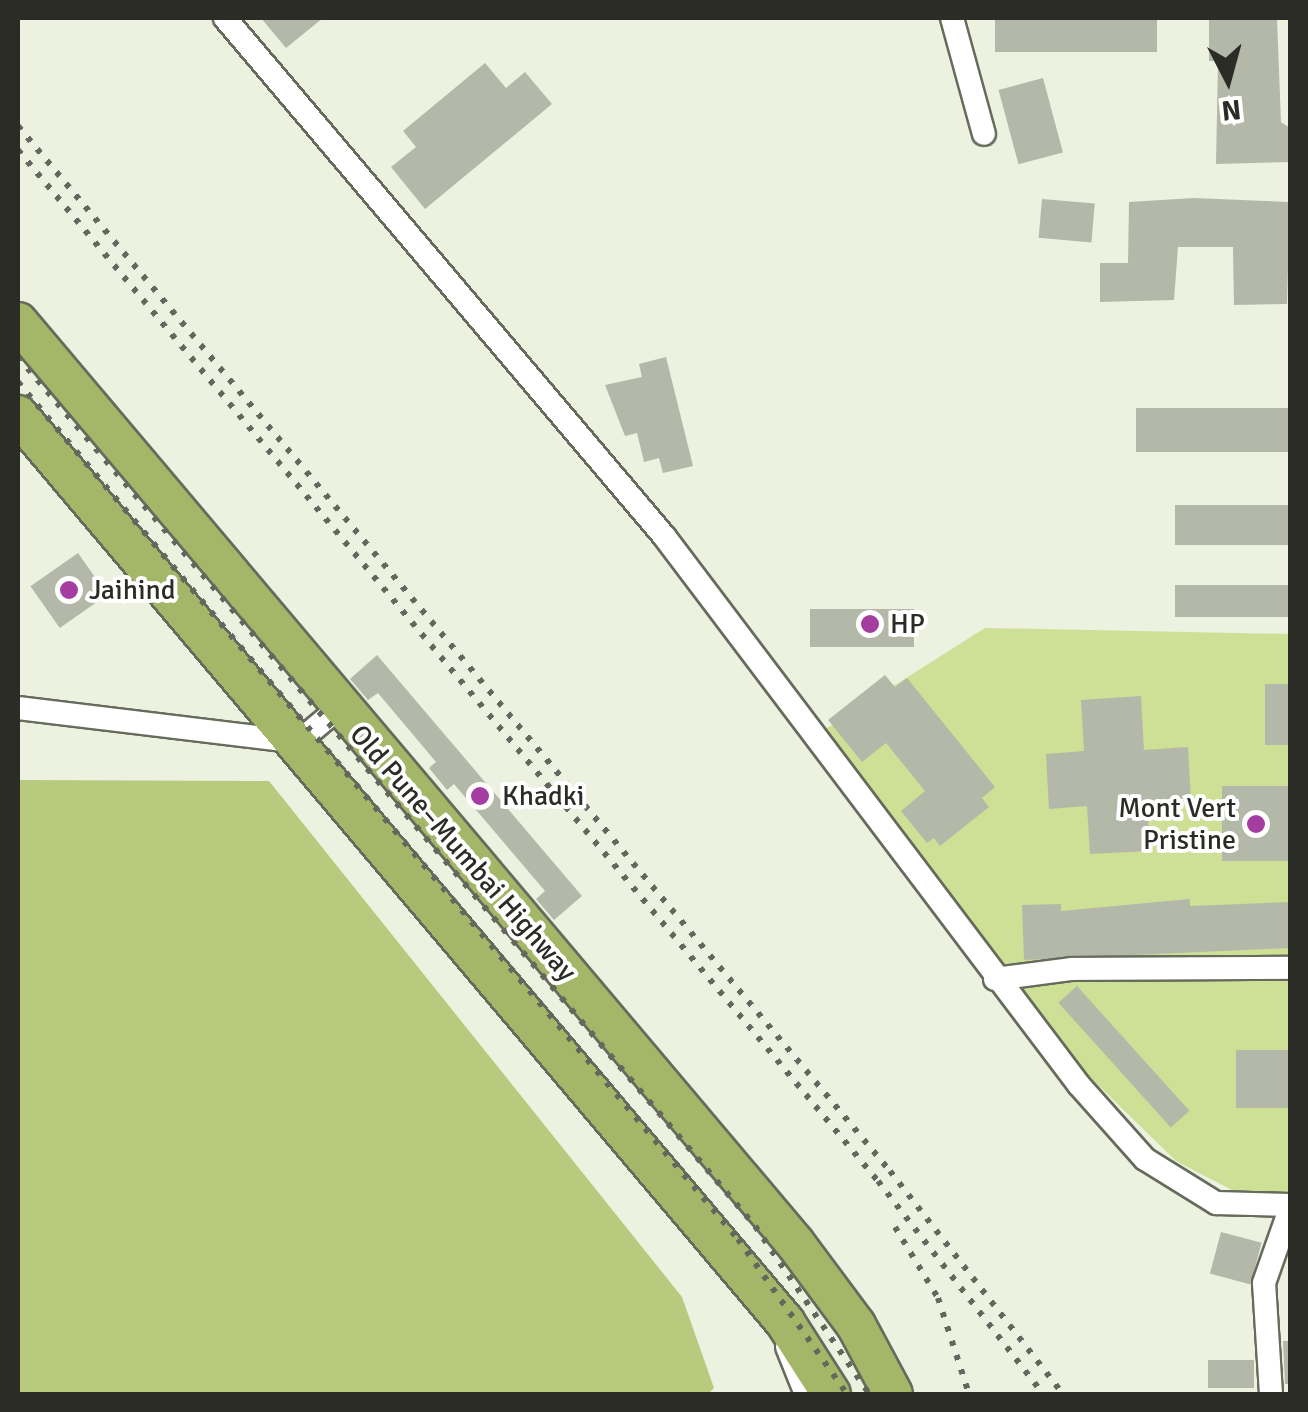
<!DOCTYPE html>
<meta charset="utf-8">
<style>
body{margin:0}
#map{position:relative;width:1308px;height:1412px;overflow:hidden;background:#ecf1e0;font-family:Signika,sans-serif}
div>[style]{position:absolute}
.green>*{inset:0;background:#cde096}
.forest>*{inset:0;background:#b7ca7e}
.building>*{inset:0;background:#b4b8a8;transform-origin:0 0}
.roads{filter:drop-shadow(2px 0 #666b5c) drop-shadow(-2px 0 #666b5c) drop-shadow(0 2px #666b5c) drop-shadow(0 -2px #666b5c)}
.minor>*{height:22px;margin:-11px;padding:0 11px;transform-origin:11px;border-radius:11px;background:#fff}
.trunk>*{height:38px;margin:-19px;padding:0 19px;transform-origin:19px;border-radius:19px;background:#a4b668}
.rail>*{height:6px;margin-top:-3px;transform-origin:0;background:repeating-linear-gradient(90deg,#64675d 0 5px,transparent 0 15px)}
.dots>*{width:28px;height:28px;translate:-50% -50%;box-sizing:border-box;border:5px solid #fff;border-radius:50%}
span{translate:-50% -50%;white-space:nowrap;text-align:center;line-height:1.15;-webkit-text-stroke:8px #fff;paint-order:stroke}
.poi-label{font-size:28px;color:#2a2c25}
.left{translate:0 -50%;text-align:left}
.right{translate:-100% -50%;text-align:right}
.street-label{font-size:28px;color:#2a2c25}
.frame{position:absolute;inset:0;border:20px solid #2a2c25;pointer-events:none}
.north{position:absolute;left:1178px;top:30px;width:100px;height:100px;-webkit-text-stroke:8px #fff;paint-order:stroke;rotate:174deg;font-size:28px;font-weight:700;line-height:40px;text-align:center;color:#2a2c25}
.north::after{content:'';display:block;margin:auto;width:35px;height:45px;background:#2a2c25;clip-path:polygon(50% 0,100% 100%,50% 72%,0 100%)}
</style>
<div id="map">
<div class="green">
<i style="clip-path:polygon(985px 628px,1290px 634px,1290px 1220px,1176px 1161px,1009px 998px,824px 730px)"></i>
</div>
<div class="forest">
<i style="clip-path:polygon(18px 780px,269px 781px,682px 1297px,714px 1388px,708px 1394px,18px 1394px)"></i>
</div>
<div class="building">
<i style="clip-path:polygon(261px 18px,323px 18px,286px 48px)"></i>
<i style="left:995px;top:18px;width:162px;height:34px"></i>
<i style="clip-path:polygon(1209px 18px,1277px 18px,1281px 122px,1290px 128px,1290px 162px,1216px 164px,1218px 61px,1209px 61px)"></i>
<i style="clip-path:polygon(485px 63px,506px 88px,525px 72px,552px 104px,425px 209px,391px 167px,416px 147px,403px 131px)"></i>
<i style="left:1043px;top:78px;width:77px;height:46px;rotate:75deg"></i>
<i style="clip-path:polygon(1194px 198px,1290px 202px,1287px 304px,1234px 305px,1233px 247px,1178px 247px,1174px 300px,1100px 302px,1100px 263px,1128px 263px,1129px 202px)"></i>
<i style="left:1042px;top:199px;width:53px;height:39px;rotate:5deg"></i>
<i style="clip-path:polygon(666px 357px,693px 466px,663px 473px,659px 458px,644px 462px,637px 433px,625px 436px,605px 385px,642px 377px,639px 364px)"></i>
<i style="left:1290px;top:408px;width:44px;height:154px;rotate:90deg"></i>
<i style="left:1290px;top:505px;width:40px;height:115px;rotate:90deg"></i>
<i style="left:78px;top:553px;width:51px;height:58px;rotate:55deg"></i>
<i style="left:1290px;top:585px;width:32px;height:115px;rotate:90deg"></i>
<i style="left:810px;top:609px;width:104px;height:38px"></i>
<i style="clip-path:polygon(377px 655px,582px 896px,554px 920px,536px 899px,545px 891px,454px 784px,447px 790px,429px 768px,436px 762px,378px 693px,368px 700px,350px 679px)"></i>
<i style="clip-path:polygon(885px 675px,895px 687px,907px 678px,995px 787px,982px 798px,989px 807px,940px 846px,934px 838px,927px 843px,901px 811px,925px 791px,886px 743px,862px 762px,828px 720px)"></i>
<i style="left:1290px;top:684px;width:61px;height:25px;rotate:90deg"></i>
<i style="clip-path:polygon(1141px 696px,1144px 750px,1188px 747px,1191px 801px,1147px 804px,1150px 851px,1090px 854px,1087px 806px,1049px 809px,1046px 754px,1084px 751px,1081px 700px)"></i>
<i style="left:1290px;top:786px;width:75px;height:68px;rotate:90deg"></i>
<i style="clip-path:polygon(1190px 899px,1190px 906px,1290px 902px,1290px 948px,1024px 960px,1022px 905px,1061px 904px,1061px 911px)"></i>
<i style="left:1077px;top:986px;width:168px;height:25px;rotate:48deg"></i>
<i style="left:1290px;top:1050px;width:58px;height:54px;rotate:90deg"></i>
<i style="left:1221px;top:1232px;width:42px;height:43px;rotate:15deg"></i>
<i style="clip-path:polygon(1283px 1341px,1290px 1341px,1290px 1384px,1285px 1384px)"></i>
<i style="left:1208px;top:1360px;width:46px;height:28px"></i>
</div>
<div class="roads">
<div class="minor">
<i style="left:225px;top:18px;width:679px;rotate:49.72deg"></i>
<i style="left:664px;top:536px;width:688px;rotate:52.91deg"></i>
<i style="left:1079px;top:1085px;width:99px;rotate:48.3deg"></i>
<i style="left:1145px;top:1159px;width:84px;rotate:31.8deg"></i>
<i style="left:1216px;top:1203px;width:74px;rotate:1.5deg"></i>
<i style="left:952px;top:18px;width:120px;rotate:74.6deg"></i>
<i style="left:18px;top:708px;width:282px;rotate:6.9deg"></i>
<i style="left:298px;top:742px;width:53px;rotate:-39.7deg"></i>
<i style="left:995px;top:979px;width:78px;rotate:-7.4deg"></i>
<i style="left:1072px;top:969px;width:218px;rotate:-0.3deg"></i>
<i style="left:787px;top:1347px;width:51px;rotate:68deg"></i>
<i style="left:1271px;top:1394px;width:111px;rotate:-93.6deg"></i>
<i style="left:1264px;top:1283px;width:78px;rotate:-70.6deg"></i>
</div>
<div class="trunk">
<i style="left:18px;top:322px;width:1205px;rotate:49.85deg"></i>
<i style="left:795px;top:1243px;width:102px;rotate:53.4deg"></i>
<i style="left:856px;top:1325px;width:78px;rotate:61.8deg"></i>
<i style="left:18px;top:415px;width:1188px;rotate:49.78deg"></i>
<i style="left:785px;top:1322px;width:85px;rotate:57.4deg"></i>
</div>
</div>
<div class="rail">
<i style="left:18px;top:126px;width:1361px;rotate:50.16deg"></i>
<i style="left:890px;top:1171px;width:282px;rotate:52.2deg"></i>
<i style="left:18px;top:150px;width:1343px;rotate:50.17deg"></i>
<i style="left:878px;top:1181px;width:269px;rotate:52.2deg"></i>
<i style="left:18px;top:357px;width:1139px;rotate:49.7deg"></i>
<i style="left:755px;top:1226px;width:203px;rotate:55.8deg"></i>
<i style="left:18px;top:382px;width:1119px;rotate:49.97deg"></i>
<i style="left:738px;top:1239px;width:189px;rotate:54.9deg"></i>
<i style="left:895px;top:1227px;width:83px;rotate:58.8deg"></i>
<i style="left:938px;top:1298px;width:101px;rotate:72.1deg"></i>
</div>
<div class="dots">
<i style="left:69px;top:590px;background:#a53c9f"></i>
<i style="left:870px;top:624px;background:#a53c9f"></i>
<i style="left:480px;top:796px;background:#a53c9f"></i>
<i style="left:1256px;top:824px;background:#a53c9f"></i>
</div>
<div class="poi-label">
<span class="left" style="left:89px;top:590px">Jaihind</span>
<span class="left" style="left:890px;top:624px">HP</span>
<span class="left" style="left:502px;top:796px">Khadki</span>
<span class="right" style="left:1236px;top:824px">Mont Vert<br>Pristine</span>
</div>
<div class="street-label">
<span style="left:463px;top:853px;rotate:49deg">Old Pune–Mumbai Highway</span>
</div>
<div class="frame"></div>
<div class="north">N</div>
</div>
